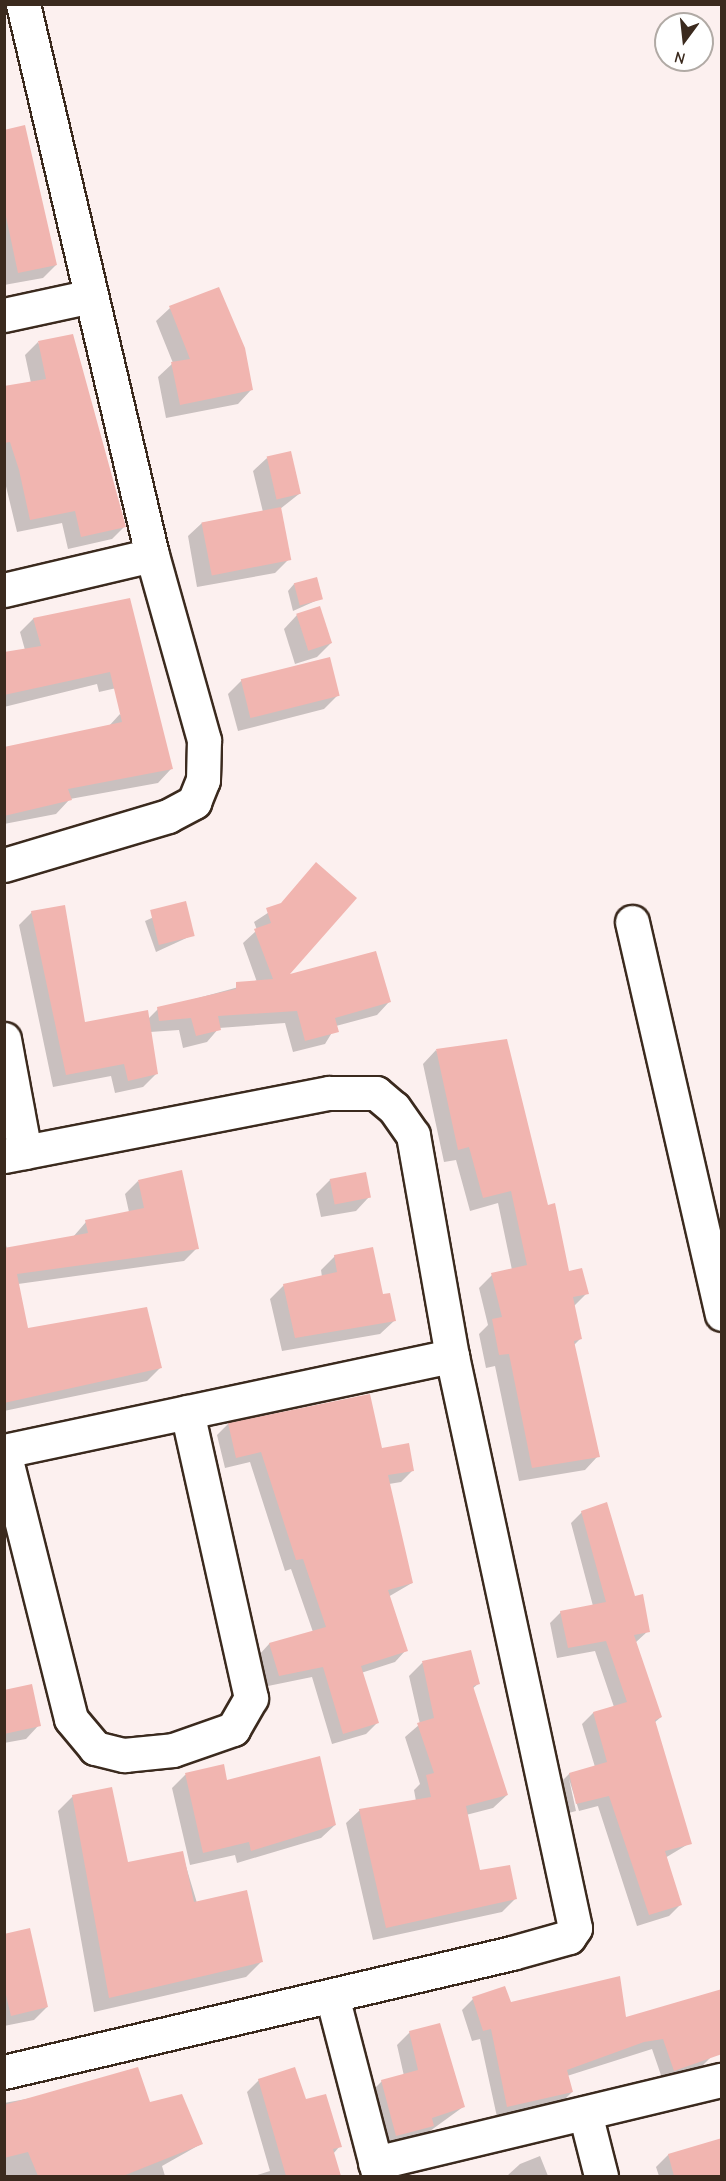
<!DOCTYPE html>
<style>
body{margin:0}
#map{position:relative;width:726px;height:2181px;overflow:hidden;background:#fcf0ef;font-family:"Comic Neue",sans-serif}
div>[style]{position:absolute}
.shadow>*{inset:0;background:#0003}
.building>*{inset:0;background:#f1b5b0;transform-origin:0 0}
.roads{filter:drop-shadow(2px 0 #3b2a1e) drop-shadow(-2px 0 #3b2a1e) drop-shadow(0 2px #3b2a1e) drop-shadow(0 -2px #3b2a1e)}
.minor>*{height:33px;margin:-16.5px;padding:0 16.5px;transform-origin:16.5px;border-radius:16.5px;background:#fff}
span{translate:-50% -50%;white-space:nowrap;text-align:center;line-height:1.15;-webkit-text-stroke:5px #fff;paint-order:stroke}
.frame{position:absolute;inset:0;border:6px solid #3b2a1e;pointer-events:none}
.north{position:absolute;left:654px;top:12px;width:60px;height:60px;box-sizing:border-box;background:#fff;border:2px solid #b1aaa5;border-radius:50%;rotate:195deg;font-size:16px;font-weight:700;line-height:24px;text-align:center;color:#3b2a1e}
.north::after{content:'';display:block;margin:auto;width:21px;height:27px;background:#3b2a1e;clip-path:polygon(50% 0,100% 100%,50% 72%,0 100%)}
</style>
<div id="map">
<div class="shadow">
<i style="clip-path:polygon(4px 131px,56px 265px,43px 278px,4px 285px)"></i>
<i style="clip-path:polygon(170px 308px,251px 390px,238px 404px,166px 418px,158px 377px,173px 363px,156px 321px)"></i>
<i style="clip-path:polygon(38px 342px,124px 527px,112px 539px,68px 549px,62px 523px,17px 532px,4px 478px,4px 388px,31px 383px,25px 355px)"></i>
<i style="clip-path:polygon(267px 458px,299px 494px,280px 509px,289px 559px,275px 573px,197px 587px,188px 536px,202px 523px,263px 512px,253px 471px)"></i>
<i style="clip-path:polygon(294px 584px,322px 598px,293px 611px,288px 591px)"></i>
<i style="clip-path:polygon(129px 600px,134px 684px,99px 692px,97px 684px,4px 707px,4px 654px,25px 650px,20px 632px,33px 619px)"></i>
<i style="clip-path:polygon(297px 615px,331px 643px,317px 657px,295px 664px,284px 629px)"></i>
<i style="clip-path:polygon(242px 680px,338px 695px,324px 709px,238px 731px,228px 694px)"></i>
<i style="clip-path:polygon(120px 714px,171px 769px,158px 783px,70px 799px,56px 814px,4px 824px,4px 749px,108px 727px)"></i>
<i style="clip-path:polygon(185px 903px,193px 935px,156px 952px,145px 921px)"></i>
<i style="clip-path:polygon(280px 905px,286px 977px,389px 1002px,377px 1015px,336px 1026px,325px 1044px,293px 1052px,285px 1023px,219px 1028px,207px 1042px,183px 1048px,179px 1030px,150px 1032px,157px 1073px,143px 1087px,115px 1093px,111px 1076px,53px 1087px,19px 925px,32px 912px,84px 1023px,148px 1019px,158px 1009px,257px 982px,243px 943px,257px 930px,254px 922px)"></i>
<i style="clip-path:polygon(436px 1050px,547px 1207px,568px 1273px,587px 1293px,574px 1306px,580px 1339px,574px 1345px,598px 1456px,585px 1470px,519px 1481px,495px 1366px,486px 1368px,479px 1334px,488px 1325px,479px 1288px,492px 1275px,512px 1270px,498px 1203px,470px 1211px,456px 1160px,444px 1162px,423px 1064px)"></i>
<i style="clip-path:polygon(330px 1180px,369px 1197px,356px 1211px,321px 1217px,316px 1194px)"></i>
<i style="clip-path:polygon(138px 1181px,197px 1248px,184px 1261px,18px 1284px,27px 1330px,160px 1368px,147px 1381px,4px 1411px,4px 1237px,7px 1249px,73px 1237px,86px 1222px,129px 1212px,125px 1194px)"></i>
<i style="clip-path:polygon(335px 1256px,381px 1296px,394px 1321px,380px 1334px,282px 1351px,270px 1299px,284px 1285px,322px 1277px,321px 1270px)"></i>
<i style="clip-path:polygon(228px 1424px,381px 1450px,413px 1470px,401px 1482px,389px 1484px,412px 1583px,388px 1597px,406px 1650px,395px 1662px,361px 1673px,377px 1723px,366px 1734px,332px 1744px,312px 1677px,268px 1686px,258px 1656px,269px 1644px,313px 1632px,291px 1569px,285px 1571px,250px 1462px,225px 1468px,217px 1435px)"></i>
<i style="clip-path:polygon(582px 1512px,648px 1631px,635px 1643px,661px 1717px,654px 1723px,690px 1843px,665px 1858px,680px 1905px,669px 1916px,637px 1926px,598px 1806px,579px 1811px,569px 1779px,576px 1811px,565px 1814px,558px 1785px,569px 1774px,595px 1767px,582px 1724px,593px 1713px,614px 1707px,595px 1651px,557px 1658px,550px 1623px,561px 1612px,593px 1606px,571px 1523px)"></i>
<i style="clip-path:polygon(470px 1652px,478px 1684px,472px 1689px,507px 1795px,493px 1808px,466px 1815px,479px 1871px,515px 1899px,502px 1912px,373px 1940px,346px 1823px,360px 1810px,416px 1801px,414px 1790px,420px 1784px,405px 1737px,420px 1724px,409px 1676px,422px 1663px)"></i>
<i style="clip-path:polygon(4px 1691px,39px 1725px,26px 1739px,4px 1743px)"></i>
<i style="clip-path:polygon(222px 1766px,226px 1782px,335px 1825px,321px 1838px,237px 1863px,235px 1855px,190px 1865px,172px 1788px,185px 1775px)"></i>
<i style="clip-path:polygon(73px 1796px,127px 1863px,182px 1853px,197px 1903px,261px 1962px,246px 1977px,94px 2012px,58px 1811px)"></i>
<i style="clip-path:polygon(4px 1935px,47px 2007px,34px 2020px,4px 2026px)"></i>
<i style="clip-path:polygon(504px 1988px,510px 2004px,625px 2019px,711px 2057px,700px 2068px,663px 2081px,652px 2049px,567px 2076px,572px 2092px,561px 2103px,497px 2117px,480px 2039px,472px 2041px,462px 2010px,473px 1999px)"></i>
<i style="clip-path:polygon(410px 2032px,463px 2107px,419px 2139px,383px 2148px,369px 2094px,382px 2081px,404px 2076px,397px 2045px)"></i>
<i style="clip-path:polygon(259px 2080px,305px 2101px,340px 2146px,333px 2154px,340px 2176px,254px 2176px,270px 2171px,247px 2092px)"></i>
<i style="clip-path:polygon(70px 2091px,149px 2104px,201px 2144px,162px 2166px,165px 2176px,4px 2176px,4px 2103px)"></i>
<i style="clip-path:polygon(722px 2140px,722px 2176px,659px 2176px,656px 2167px,668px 2155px)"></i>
<i style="clip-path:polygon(540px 2156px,548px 2176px,507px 2176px,520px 2164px)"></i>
</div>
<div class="building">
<i style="clip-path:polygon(25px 125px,57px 265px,18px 273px,4px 207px,4px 130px)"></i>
<i style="clip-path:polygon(219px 287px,245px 348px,253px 390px,180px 405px,171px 362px,190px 359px,169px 306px)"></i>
<i style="clip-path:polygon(73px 334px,126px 527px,81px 537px,75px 511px,30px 520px,19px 470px,10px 442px,4px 443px,4px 386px,46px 379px,38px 341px)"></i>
<i style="left:291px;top:451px;width:44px;height:25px;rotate:77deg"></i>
<i style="left:281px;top:507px;width:54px;height:81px;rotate:79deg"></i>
<i style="left:317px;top:577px;width:23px;height:24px;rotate:75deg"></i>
<i style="clip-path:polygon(130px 598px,173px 769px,68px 789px,72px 800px,4px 816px,4px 747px,122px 722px,110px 672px,4px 695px,4px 652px,41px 646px,33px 618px)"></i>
<i style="left:320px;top:606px;width:39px;height:25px;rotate:72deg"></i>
<i style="left:330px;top:657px;width:40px;height:92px;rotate:76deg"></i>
<i style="clip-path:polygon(316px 862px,357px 898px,290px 974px,376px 951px,391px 1002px,335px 1018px,339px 1032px,305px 1041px,297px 1011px,218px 1016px,221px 1030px,196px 1036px,191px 1018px,159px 1021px,157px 1007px,236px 989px,236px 982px,273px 979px,254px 929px,271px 923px,266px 908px,281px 903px)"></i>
<i style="left:186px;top:901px;width:36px;height:37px;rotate:76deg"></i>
<i style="clip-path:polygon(65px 905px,85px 1022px,148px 1010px,158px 1074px,128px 1081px,124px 1064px,66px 1075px,31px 911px)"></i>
<i style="clip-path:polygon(507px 1039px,548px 1205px,555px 1203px,569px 1271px,582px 1268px,589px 1294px,573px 1297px,582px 1339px,574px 1341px,600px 1457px,532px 1468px,509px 1354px,499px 1355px,492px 1319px,502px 1317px,491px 1273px,527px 1265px,511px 1191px,483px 1198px,469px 1147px,458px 1150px,436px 1049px)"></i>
<i style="clip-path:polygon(182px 1170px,199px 1249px,17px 1274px,28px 1328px,147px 1307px,162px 1368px,4px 1403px,4px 1248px,88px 1233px,85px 1220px,144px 1208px,138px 1180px)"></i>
<i style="left:366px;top:1172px;width:26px;height:37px;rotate:79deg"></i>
<i style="clip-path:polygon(373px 1247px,383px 1294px,390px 1293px,396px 1321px,295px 1338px,283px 1284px,337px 1272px,334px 1255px)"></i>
<i style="clip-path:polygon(370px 1394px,382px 1448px,409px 1443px,414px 1471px,388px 1475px,413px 1583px,388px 1590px,408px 1651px,361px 1666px,379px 1723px,343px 1734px,323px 1667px,279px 1676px,269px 1643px,326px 1627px,303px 1559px,296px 1560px,261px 1452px,236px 1458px,228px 1423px)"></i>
<i style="clip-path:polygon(607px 1502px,635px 1596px,643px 1594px,650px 1632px,634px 1635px,662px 1717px,655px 1720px,692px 1844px,665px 1851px,682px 1905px,649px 1915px,609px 1796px,576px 1804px,569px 1773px,607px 1762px,593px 1712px,627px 1702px,606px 1641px,568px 1648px,560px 1611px,606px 1602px,581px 1511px)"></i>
<i style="clip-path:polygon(471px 1650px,480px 1684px,473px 1686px,508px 1795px,466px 1806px,480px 1870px,510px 1865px,517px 1899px,386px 1928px,359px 1809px,431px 1797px,426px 1775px,434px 1773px,417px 1723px,434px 1718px,422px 1661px)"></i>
<i style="clip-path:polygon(32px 1684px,41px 1726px,4px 1734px,4px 1690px)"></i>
<i style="clip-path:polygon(320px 1756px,336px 1825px,251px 1851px,249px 1842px,203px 1853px,185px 1773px,224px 1764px,227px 1780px)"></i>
<i style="clip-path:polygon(112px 1787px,128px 1862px,183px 1851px,194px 1902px,247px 1890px,263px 1962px,109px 1998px,72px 1795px)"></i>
<i style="clip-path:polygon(30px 1928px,48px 2007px,11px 2016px,4px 1987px,4px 1934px)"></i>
<i style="clip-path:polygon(620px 1976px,626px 2017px,722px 1989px,722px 2054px,674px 2071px,663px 2039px,644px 2042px,567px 2070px,573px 2092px,507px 2107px,491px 2029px,483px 2031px,472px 1997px,505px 1986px,511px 2002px)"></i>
<i style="clip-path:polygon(440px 2023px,465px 2107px,432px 2118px,434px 2126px,396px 2136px,381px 2080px,418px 2070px,409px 2031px)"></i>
<i style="clip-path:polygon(138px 2067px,150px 2102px,182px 2094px,203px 2144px,123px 2176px,38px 2176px,28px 2152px,4px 2158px,4px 2105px)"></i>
<i style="clip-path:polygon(295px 2067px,306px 2099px,326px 2094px,342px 2147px,333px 2149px,341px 2176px,286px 2176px,258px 2079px)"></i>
<i style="clip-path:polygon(722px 2138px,722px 2176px,674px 2176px,668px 2154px)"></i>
</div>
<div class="roads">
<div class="minor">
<i style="left:4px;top:315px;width:89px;rotate:-12.3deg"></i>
<i style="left:4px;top:590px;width:152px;rotate:-13.3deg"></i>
<i style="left:4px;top:865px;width:171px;rotate:-16.6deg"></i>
<i style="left:168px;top:816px;width:30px;rotate:-28deg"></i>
<i style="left:194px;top:802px;width:24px;rotate:-68deg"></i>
<i style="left:203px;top:780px;width:40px;rotate:-88.6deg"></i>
<i style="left:204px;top:740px;width:192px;rotate:-105.7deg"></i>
<i style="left:152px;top:555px;width:566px;rotate:-103.18deg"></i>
<i style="left:632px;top:922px;width:402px;rotate:77.1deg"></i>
<i style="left:4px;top:1039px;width:115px;rotate:79.5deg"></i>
<i style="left:4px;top:1156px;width:331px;rotate:-11deg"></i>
<i style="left:329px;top:1093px;width:47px"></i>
<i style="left:376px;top:1093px;width:23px;rotate:40deg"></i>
<i style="left:394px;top:1108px;width:33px;rotate:55deg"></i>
<i style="left:413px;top:1135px;width:224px;rotate:80deg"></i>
<i style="left:452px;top:1356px;width:585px;rotate:77.86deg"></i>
<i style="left:575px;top:1928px;width:11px;rotate:124deg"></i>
<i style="left:569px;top:1937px;width:59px;rotate:164.3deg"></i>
<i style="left:512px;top:1953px;width:522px;rotate:166.82deg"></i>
<i style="left:4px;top:1451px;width:458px;rotate:-12deg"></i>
<i style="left:4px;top:1452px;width:275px;rotate:75.9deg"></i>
<i style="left:71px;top:1719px;width:38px;rotate:50deg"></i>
<i style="left:95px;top:1748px;width:30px;rotate:14deg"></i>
<i style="left:124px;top:1755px;width:49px;rotate:-5.8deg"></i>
<i style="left:173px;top:1750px;width:64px;rotate:-19.3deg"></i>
<i style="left:233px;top:1729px;width:36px;rotate:-60deg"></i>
<i style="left:251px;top:1698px;width:293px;rotate:-102.6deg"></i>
<i style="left:332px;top:1996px;width:186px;rotate:75.4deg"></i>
<i style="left:585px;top:2113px;width:65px;rotate:75.7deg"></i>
<i style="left:375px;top:2163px;width:357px;rotate:-13.5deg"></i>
</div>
</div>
<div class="frame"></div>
<div class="north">N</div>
</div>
